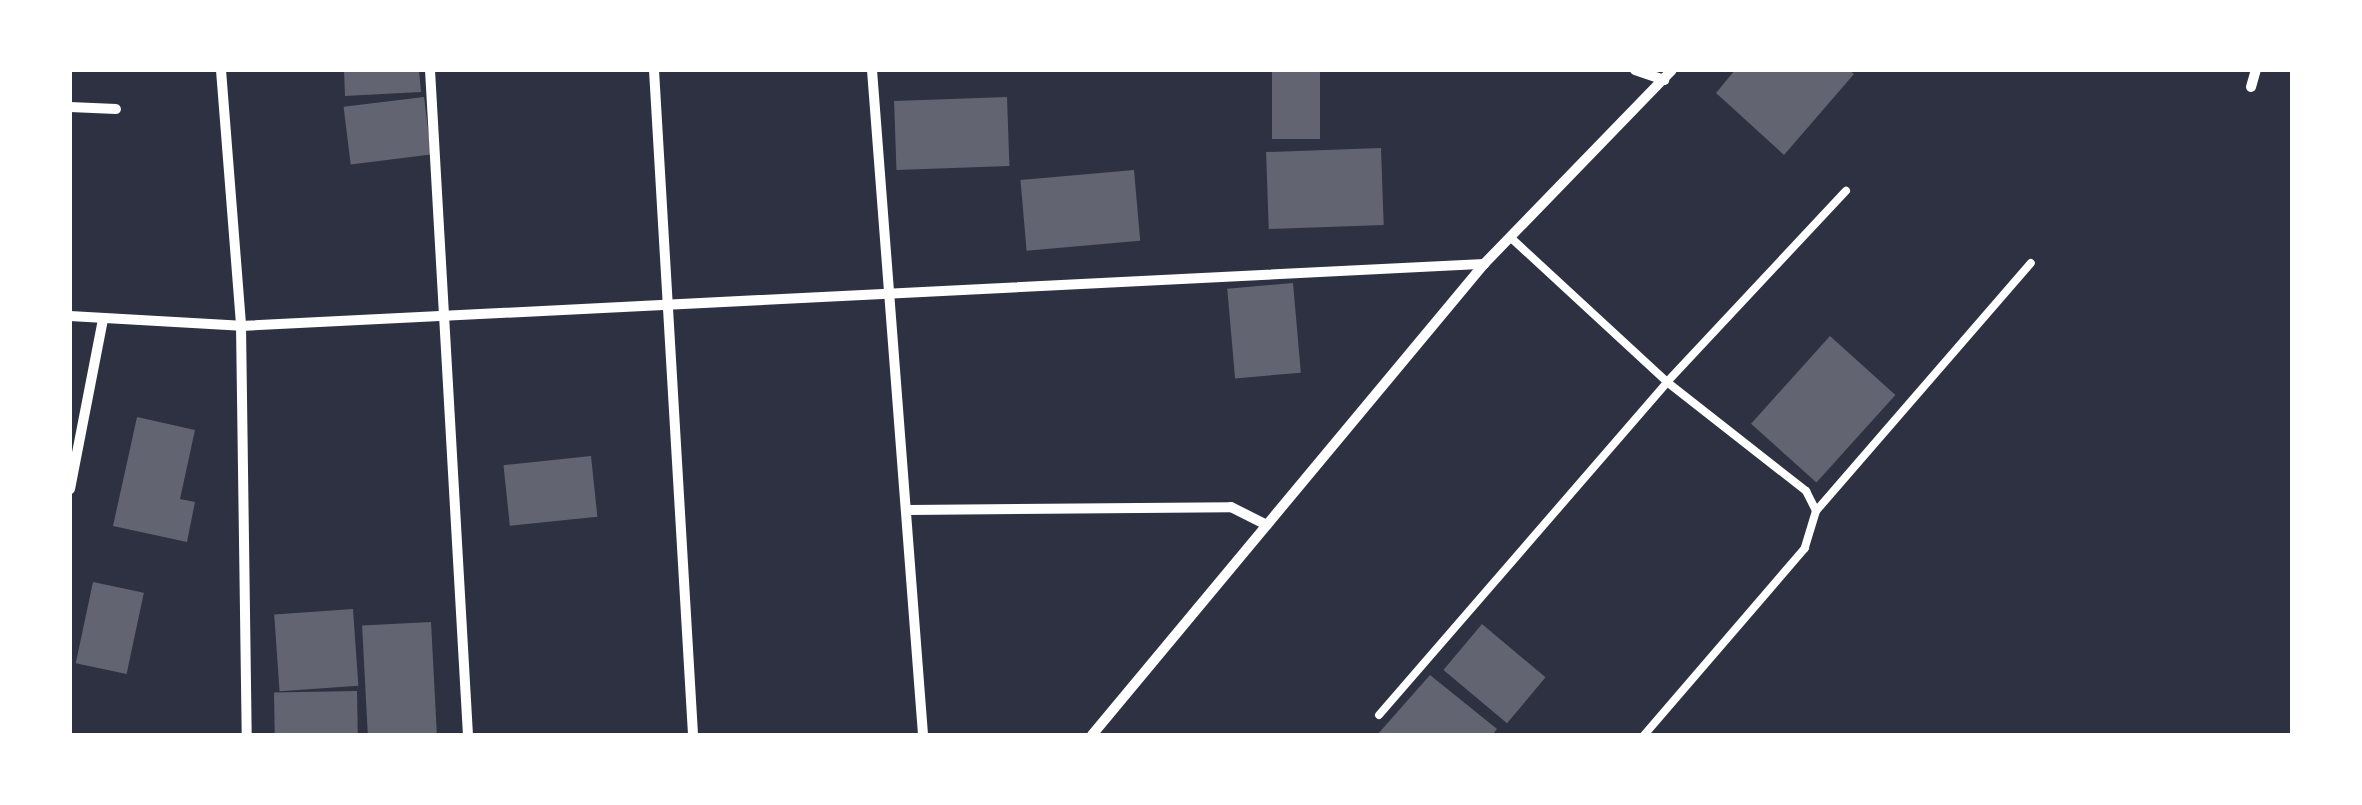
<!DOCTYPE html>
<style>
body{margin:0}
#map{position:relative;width:2362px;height:805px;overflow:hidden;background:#2d3142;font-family:Helvetica,sans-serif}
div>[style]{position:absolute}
.building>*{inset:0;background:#626471;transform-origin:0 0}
.service>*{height:8px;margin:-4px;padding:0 4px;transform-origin:4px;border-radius:4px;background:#fff}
.minor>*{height:10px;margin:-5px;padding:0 5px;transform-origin:5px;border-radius:5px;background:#fff}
span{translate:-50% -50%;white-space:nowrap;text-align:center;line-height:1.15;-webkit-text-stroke:8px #fff;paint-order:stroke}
.frame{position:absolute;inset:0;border:72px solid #fff;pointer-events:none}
</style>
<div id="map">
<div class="building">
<i style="clip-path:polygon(344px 70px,419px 70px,421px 92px,345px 96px)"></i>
<i style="left:1272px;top:70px;width:48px;height:69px"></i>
<i style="clip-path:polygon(1735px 70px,1849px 70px,1854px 74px,1784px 155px,1716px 93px)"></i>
<i style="left:424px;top:97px;width:58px;height:81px;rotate:83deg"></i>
<i style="left:1007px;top:97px;width:69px;height:113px;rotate:88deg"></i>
<i style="left:1381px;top:148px;width:77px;height:115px;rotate:88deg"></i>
<i style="left:1134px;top:170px;width:71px;height:114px;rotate:85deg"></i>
<i style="left:1293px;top:283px;width:90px;height:66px;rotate:85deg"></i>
<i style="left:1830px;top:336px;width:88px;height:118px;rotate:42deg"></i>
<i style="clip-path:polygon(137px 417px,195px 430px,180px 499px,195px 502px,187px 542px,113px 526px)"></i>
<i style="left:591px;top:456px;width:61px;height:88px;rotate:84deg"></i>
<i style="left:93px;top:582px;width:52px;height:83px;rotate:12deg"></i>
<i style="left:353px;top:609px;width:77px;height:79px;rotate:86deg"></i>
<i style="left:431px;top:622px;width:113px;height:69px;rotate:87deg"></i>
<i style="left:1482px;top:624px;width:83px;height:60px;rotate:40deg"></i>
<i style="clip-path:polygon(1430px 675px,1497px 729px,1492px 735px,1377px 735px)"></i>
<i style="left:357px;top:691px;width:44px;height:83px;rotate:89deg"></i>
</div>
<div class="service">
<i style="left:1510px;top:237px;width:214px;rotate:42.7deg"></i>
<i style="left:1667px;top:382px;width:177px;rotate:38.1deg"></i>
<i style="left:1806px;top:491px;width:22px;rotate:63deg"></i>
<i style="left:1816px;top:511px;width:39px;rotate:107deg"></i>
<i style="left:1805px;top:548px;width:247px;rotate:130.7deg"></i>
<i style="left:1816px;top:511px;width:328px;rotate:-49.1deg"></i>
<i style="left:1379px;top:715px;width:440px;rotate:-49.1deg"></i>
<i style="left:1667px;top:382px;width:262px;rotate:-46.9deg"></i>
</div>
<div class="minor">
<i style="left:221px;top:70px;width:257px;rotate:85.5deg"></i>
<i style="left:241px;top:326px;width:1245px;rotate:-2.86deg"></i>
<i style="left:430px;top:70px;width:666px;rotate:86.73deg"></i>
<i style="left:654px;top:70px;width:666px;rotate:86.64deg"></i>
<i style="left:872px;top:70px;width:667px;rotate:85.61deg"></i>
<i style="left:1635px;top:70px;width:31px;rotate:19deg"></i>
<i style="left:2251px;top:87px;width:18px;rotate:-74deg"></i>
<i style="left:70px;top:107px;width:46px;rotate:2.5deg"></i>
<i style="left:70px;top:316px;width:171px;rotate:3.3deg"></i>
<i style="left:241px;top:326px;width:409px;rotate:89.2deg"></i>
<i style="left:70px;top:489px;width:173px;rotate:-79deg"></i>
<i style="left:908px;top:510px;width:323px;rotate:-0.5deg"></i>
<i style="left:1231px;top:507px;width:40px;rotate:26.6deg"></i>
<i style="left:1092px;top:735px;width:613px;rotate:-50.23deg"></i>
<i style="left:1484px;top:264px;width:270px;rotate:-45.9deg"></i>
</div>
<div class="frame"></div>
</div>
